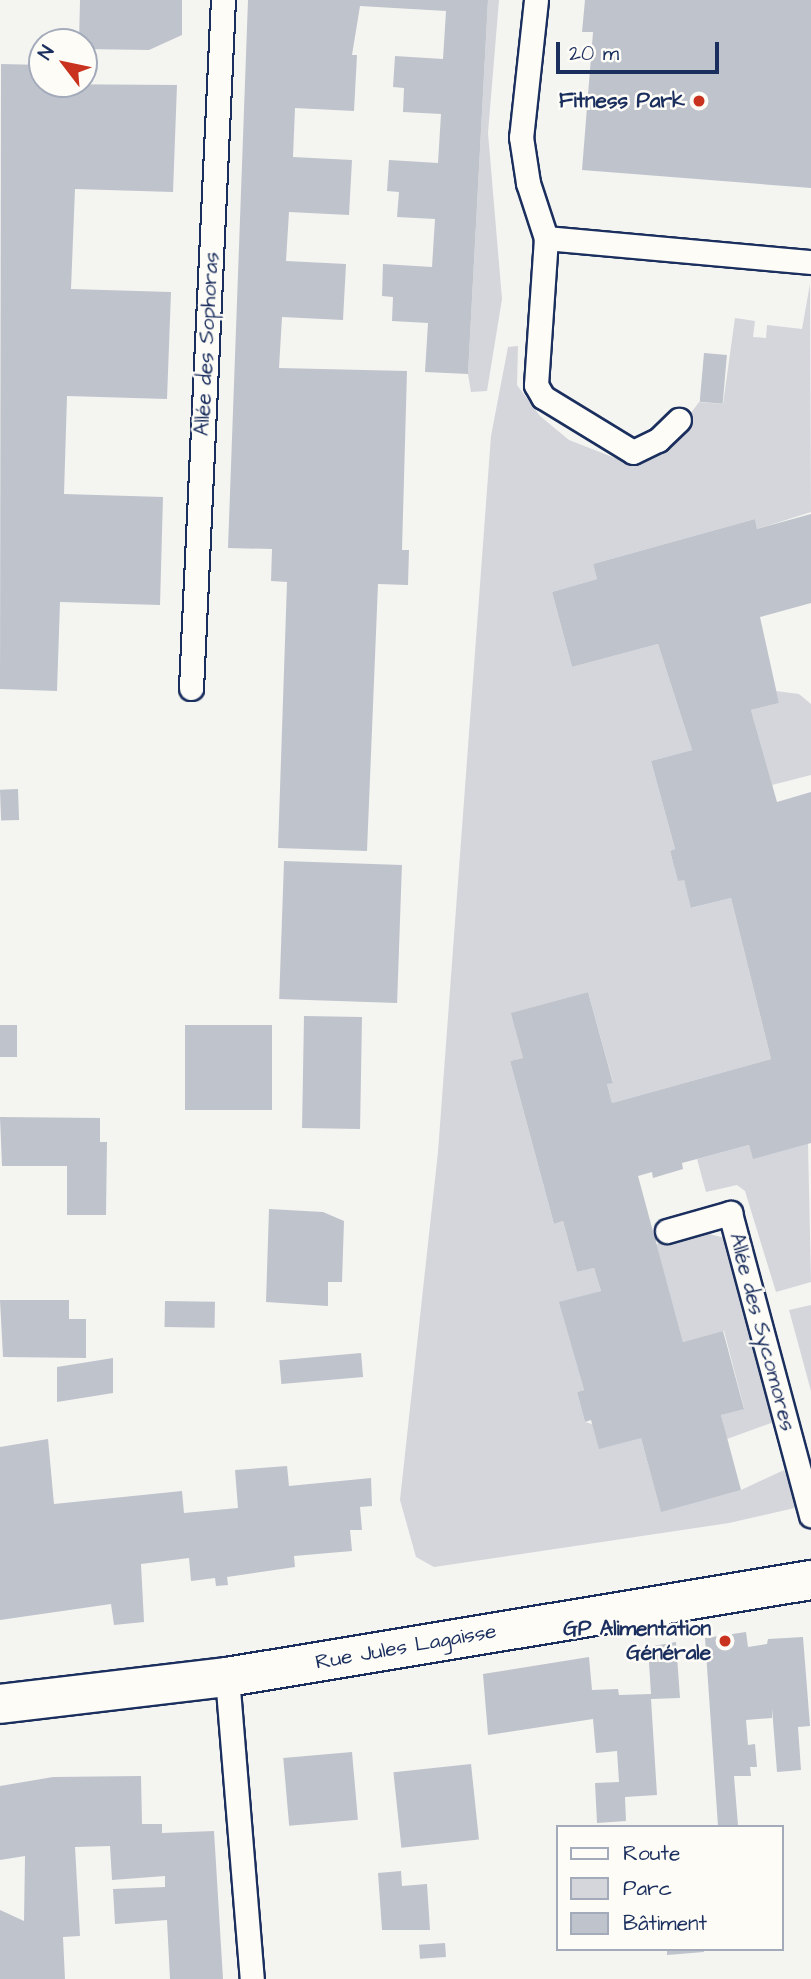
<!DOCTYPE html>
<meta charset="utf-8">
<style>
body{margin:0}
#map{position:relative;width:811px;height:1979px;overflow:hidden;background:#f4f4f1;font-family:"Architects Daughter",sans-serif}
div>[style]{position:absolute}
.green>*{inset:0;background:#d4d6db}
.building>*{inset:0;background:#bfc3cc;transform-origin:0 0}
.roads{filter:drop-shadow(2px 0 #1b2f5e) drop-shadow(-2px 0 #1b2f5e) drop-shadow(0 2px #1b2f5e) drop-shadow(0 -2px #1b2f5e)}
.service>*{height:23px;margin:-11.5px;padding:0 11.5px;transform-origin:11.5px;border-radius:11.5px;background:#fdfcf7}
.minor>*{height:38px;margin:-19px;padding:0 19px;transform-origin:19px;border-radius:19px;background:#fdfcf7}
.dots>*{width:19px;height:19px;translate:-50% -50%;box-sizing:border-box;border:4px solid #fdfcf7;border-radius:50%}
span{translate:-50% -50%;white-space:nowrap;text-align:center;line-height:1.15;-webkit-text-stroke:5px #fdfcf7;paint-order:stroke}
.poi-label{font-size:21px;color:#1b2f5e;font-weight:700}
.right{translate:-100% -50%;text-align:right}
.street-label{font-size:21px;color:#1b2f5e}
.legend{position:absolute;left:556px;top:1825px;width:228px;height:126px;box-sizing:border-box;background:#fdfcf7;border:2px solid #a3aaba;margin:0;padding:9px 12px;list-style:none;font-size:21px;color:#1b2f5e}
.legend li{display:flex;align-items:center;gap:14px;height:35px}
.legend b{width:35px;border:2px solid #a3aaba}
.north{position:absolute;left:28px;top:28px;width:70px;height:70px;box-sizing:border-box;background:#fdfcf7;border:2px solid #a3aaba;border-radius:50%;rotate:302deg;font-size:19px;font-weight:700;line-height:28px;text-align:center;color:#1b2f5e}
.north::after{content:'';display:block;margin:auto;width:24px;height:32px;background:#c8321e;clip-path:polygon(50% 0,100% 100%,50% 72%,0 100%)}
.scale{position:absolute;left:556px;top:42px;width:163px;height:32px;box-sizing:border-box;border:4px solid #1b2f5e;border-top:0;padding-left:9px;font-size:21px;line-height:24px;white-space:nowrap;color:#1b2f5e;-webkit-text-stroke:5px #fdfcf7;paint-order:stroke}
</style>
<div id="map">
<div class="green">
<i style="clip-path:polygon(488px 0,499px 0,488px 133px,502px 299px,487px 391px,471px 392px,468px 374px)"></i>
<i style="clip-path:polygon(810px 284px,811px 512px,757px 529px,755px 519px,593px 564px,597px 579px,552px 592px,572px 667px,658px 644px,692px 750px,651px 761px,675px 849px,670px 851px,678px 880px,684px 880px,692px 908px,731px 898px,771px 1059px,612px 1103px,607px 1084px,613px 1082px,588px 992px,512px 1013px,523px 1058px,510px 1061px,554px 1224px,563px 1221px,577px 1272px,594px 1268px,601px 1291px,560px 1303px,584px 1390px,577px 1392px,585px 1422px,641px 1438px,661px 1511px,741px 1490px,784px 1470px,799px 1507px,729px 1523px,434px 1567px,416px 1557px,400px 1500px,438px 1152px,491px 436px,508px 347px,518px 346px,517px 385px,540px 416px,569px 440px,615px 458px,643px 462px,666px 447px,699px 402px,723px 404px,735px 318px,755px 321px,753px 337px,766px 338px,767px 325px,802px 329px)"></i>
<i style="clip-path:polygon(776px 691px,799px 694px,811px 704px,811px 775px,772px 785px,751px 710px,779px 703px)"></i>
<i style="clip-path:polygon(808px 1143px,811px 1282px,776px 1292px,745px 1191px,737px 1185px,706px 1192px,697px 1159px,749px 1145px,753px 1158px)"></i>
<i style="clip-path:polygon(701px 1232px,725px 1238px,774px 1422px,727px 1439px,721px 1415px,744px 1408px,724px 1331px,683px 1342px,656px 1244px)"></i>
<i style="clip-path:polygon(811px 1305px,811px 1391px,789px 1310px)"></i>
</div>
<div class="building">
<i style="clip-path:polygon(80px 0,182px 0,182px 35px,149px 50px,84px 49px,84px 42px,79px 42px)"></i>
<i style="clip-path:polygon(248px 0,488px 0,468px 374px,425px 372px,428px 323px,392px 321px,393px 297px,382px 296px,383px 264px,432px 267px,435px 219px,397px 217px,399px 192px,387px 191px,389px 160px,438px 163px,441px 114px,403px 112px,404px 88px,393px 87px,395px 56px,443px 59px,446px 11px,360px 6px,352px 55px,357px 55px,354px 111px,295px 108px,293px 157px,352px 160px,349px 215px,289px 212px,286px 261px,346px 264px,343px 320px,282px 317px,279px 368px,407px 371px,402px 550px,409px 550px,408px 585px,378px 584px,367px 851px,278px 848px,287px 582px,271px 581px,272px 549px,228px 548px)"></i>
<i style="clip-path:polygon(585px 0,811px 0,811px 188px,582px 170px,593px 32px,582px 32px)"></i>
<i style="clip-path:polygon(1px 64px,42px 65px,42px 84px,177px 85px,173px 192px,75px 189px,71px 289px,171px 292px,167px 399px,67px 396px,64px 494px,163px 497px,160px 605px,60px 602px,57px 691px,0 689px)"></i>
<i style="left:704px;top:353px;width:23px;height:49px;rotate:5deg"></i>
<i style="clip-path:polygon(811px 514px,811px 603px,760px 617px,779px 703px,751px 710px,777px 802px,811px 792px,811px 1143px,753px 1159px,749px 1145px,682px 1163px,683px 1169px,653px 1178px,652px 1172px,638px 1176px,683px 1342px,723px 1331px,744px 1409px,721px 1415px,741px 1490px,661px 1512px,641px 1438px,599px 1449px,591px 1420px,585px 1422px,577px 1392px,584px 1390px,559px 1302px,601px 1291px,594px 1268px,577px 1272px,563px 1221px,554px 1224px,510px 1061px,523px 1058px,511px 1013px,588px 992px,613px 1083px,607px 1084px,612px 1103px,771px 1059px,731px 898px,691px 908px,684px 880px,678px 881px,670px 851px,675px 849px,651px 761px,692px 750px,658px 644px,572px 667px,552px 592px,597px 579px,593px 564px,755px 519px,757px 529px)"></i>
<i style="left:18px;top:789px;width:31px;height:18px;rotate:88deg"></i>
<i style="left:284px;top:861px;width:118px;height:138px;rotate:2deg"></i>
<i style="left:304px;top:1016px;width:58px;height:112px;rotate:1deg"></i>
<i style="left:0;top:1025px;width:17px;height:32px"></i>
<i style="left:185px;top:1025px;width:87px;height:85px"></i>
<i style="clip-path:polygon(0 1117px,100px 1118px,100px 1142px,107px 1142px,106px 1215px,67px 1215px,67px 1166px,2px 1166px)"></i>
<i style="clip-path:polygon(269px 1209px,323px 1212px,344px 1221px,342px 1282px,328px 1282px,328px 1306px,266px 1302px)"></i>
<i style="clip-path:polygon(0 1300px,69px 1300px,69px 1319px,86px 1319px,86px 1358px,3px 1357px)"></i>
<i style="left:165px;top:1301px;width:50px;height:26px;rotate:1deg"></i>
<i style="left:361px;top:1353px;width:24px;height:82px;rotate:85deg"></i>
<i style="clip-path:polygon(113px 1358px,113px 1393px,57px 1402px,57px 1367px)"></i>
<i style="clip-path:polygon(48px 1439px,54px 1504px,182px 1491px,184px 1513px,238px 1508px,235px 1470px,287px 1466px,289px 1486px,371px 1478px,372px 1506px,360px 1507px,362px 1530px,350px 1530px,352px 1551px,294px 1556px,295px 1567px,227px 1577px,228px 1585px,216px 1586px,215px 1578px,191px 1581px,189px 1558px,141px 1564px,144px 1622px,114px 1625px,111px 1604px,0 1620px,0 1447px)"></i>
<i style="clip-path:polygon(746px 1632px,748px 1647px,767px 1644px,768px 1639px,803px 1637px,810px 1726px,798px 1727px,801px 1770px,777px 1772px,772px 1708px,772px 1718px,746px 1720px,748px 1745px,755px 1744px,757px 1767px,750px 1767px,751px 1776px,734px 1776px,738px 1825px,718px 1826px,705px 1638px)"></i>
<i style="clip-path:polygon(676px 1642px,680px 1698px,651px 1699px,657px 1795px,625px 1797px,626px 1821px,597px 1823px,595px 1783px,619px 1782px,617px 1751px,596px 1753px,593px 1719px,488px 1735px,483px 1674px,589px 1657px,592px 1690px,618px 1689px,619px 1695px,651px 1694px,648px 1647px)"></i>
<i style="left:352px;top:1752px;width:68px;height:69px;rotate:85deg"></i>
<i style="left:471px;top:1764px;width:76px;height:78px;rotate:84deg"></i>
<i style="clip-path:polygon(141px 1776px,142px 1824px,162px 1824px,162px 1833px,214px 1831px,223px 1979px,170px 1979px,167px 1920px,115px 1924px,113px 1889px,165px 1887px,165px 1876px,112px 1880px,110px 1846px,75px 1847px,80px 1936px,63px 1937px,65px 1979px,0 1979px,0 1910px,24px 1921px,25px 1856px,0 1860px,0 1786px,53px 1777px)"></i>
<i style="clip-path:polygon(401px 1871px,402px 1886px,427px 1884px,430px 1930px,382px 1930px,378px 1873px)"></i>
<i style="left:445px;top:1943px;width:14px;height:26px;rotate:86deg"></i>
<i style="clip-path:polygon(667px 1949px,703px 1949px,704px 1952px,667px 1955px)"></i>
</div>
<div class="roads">
<div class="service">
<i style="left:536px;top:0;width:138px;rotate:96.2deg"></i>
<i style="left:521px;top:137px;width:47px;rotate:81.3deg"></i>
<i style="left:528px;top:183px;width:58px;rotate:71.9deg"></i>
<i style="left:546px;top:238px;width:147px;rotate:93.9deg"></i>
<i style="left:536px;top:385px;width:14px;rotate:60deg"></i>
<i style="left:543px;top:397px;width:105px;rotate:31.4deg"></i>
<i style="left:633px;top:452px;width:28px;rotate:-26deg"></i>
<i style="left:658px;top:440px;width:29px;rotate:-44deg"></i>
<i style="left:546px;top:238px;width:266px;rotate:5.2deg"></i>
<i style="left:191px;top:688px;width:689px;rotate:-87.34deg"></i>
<i style="left:667px;top:1231px;width:66px;rotate:-15.9deg"></i>
<i style="left:730px;top:1213px;width:313px;rotate:75deg"></i>
<i style="left:227px;top:1677px;width:303px;rotate:85.3deg"></i>
</div>
<div class="minor">
<i style="left:0;top:1704px;width:229px;rotate:-6.8deg"></i>
<i style="left:227px;top:1677px;width:592px;rotate:-9.43deg"></i>
</div>
</div>
<div class="dots">
<i style="left:699px;top:101px;background:#c8321e"></i>
<i style="left:725px;top:1641px;background:#c8321e"></i>
</div>
<div class="poi-label">
<span class="right" style="left:685px;top:101px">Fitness Park</span>
<span class="right" style="left:711px;top:1641px">GP Alimentation<br>Générale</span>
</div>
<div class="street-label">
<span style="left:207px;top:344px;rotate:-87deg">Allée des Sophoras</span>
<span style="left:762px;top:1332px;rotate:75deg">Allée des Sycomores</span>
<span style="left:406px;top:1647px;rotate:-10deg">Rue Jules Lagaisse</span>
</div>
<ul class="legend">
<li><b style="height:9px;background:#fdfcf7"></b>Route</li>
<li><b style="height:19px;background:#d4d6db"></b>Parc</li>
<li><b style="height:19px;background:#bfc3cc"></b>Bâtiment</li>
</ul>
<div class="north">N</div>
<div class="scale">20 m</div>
</div>
